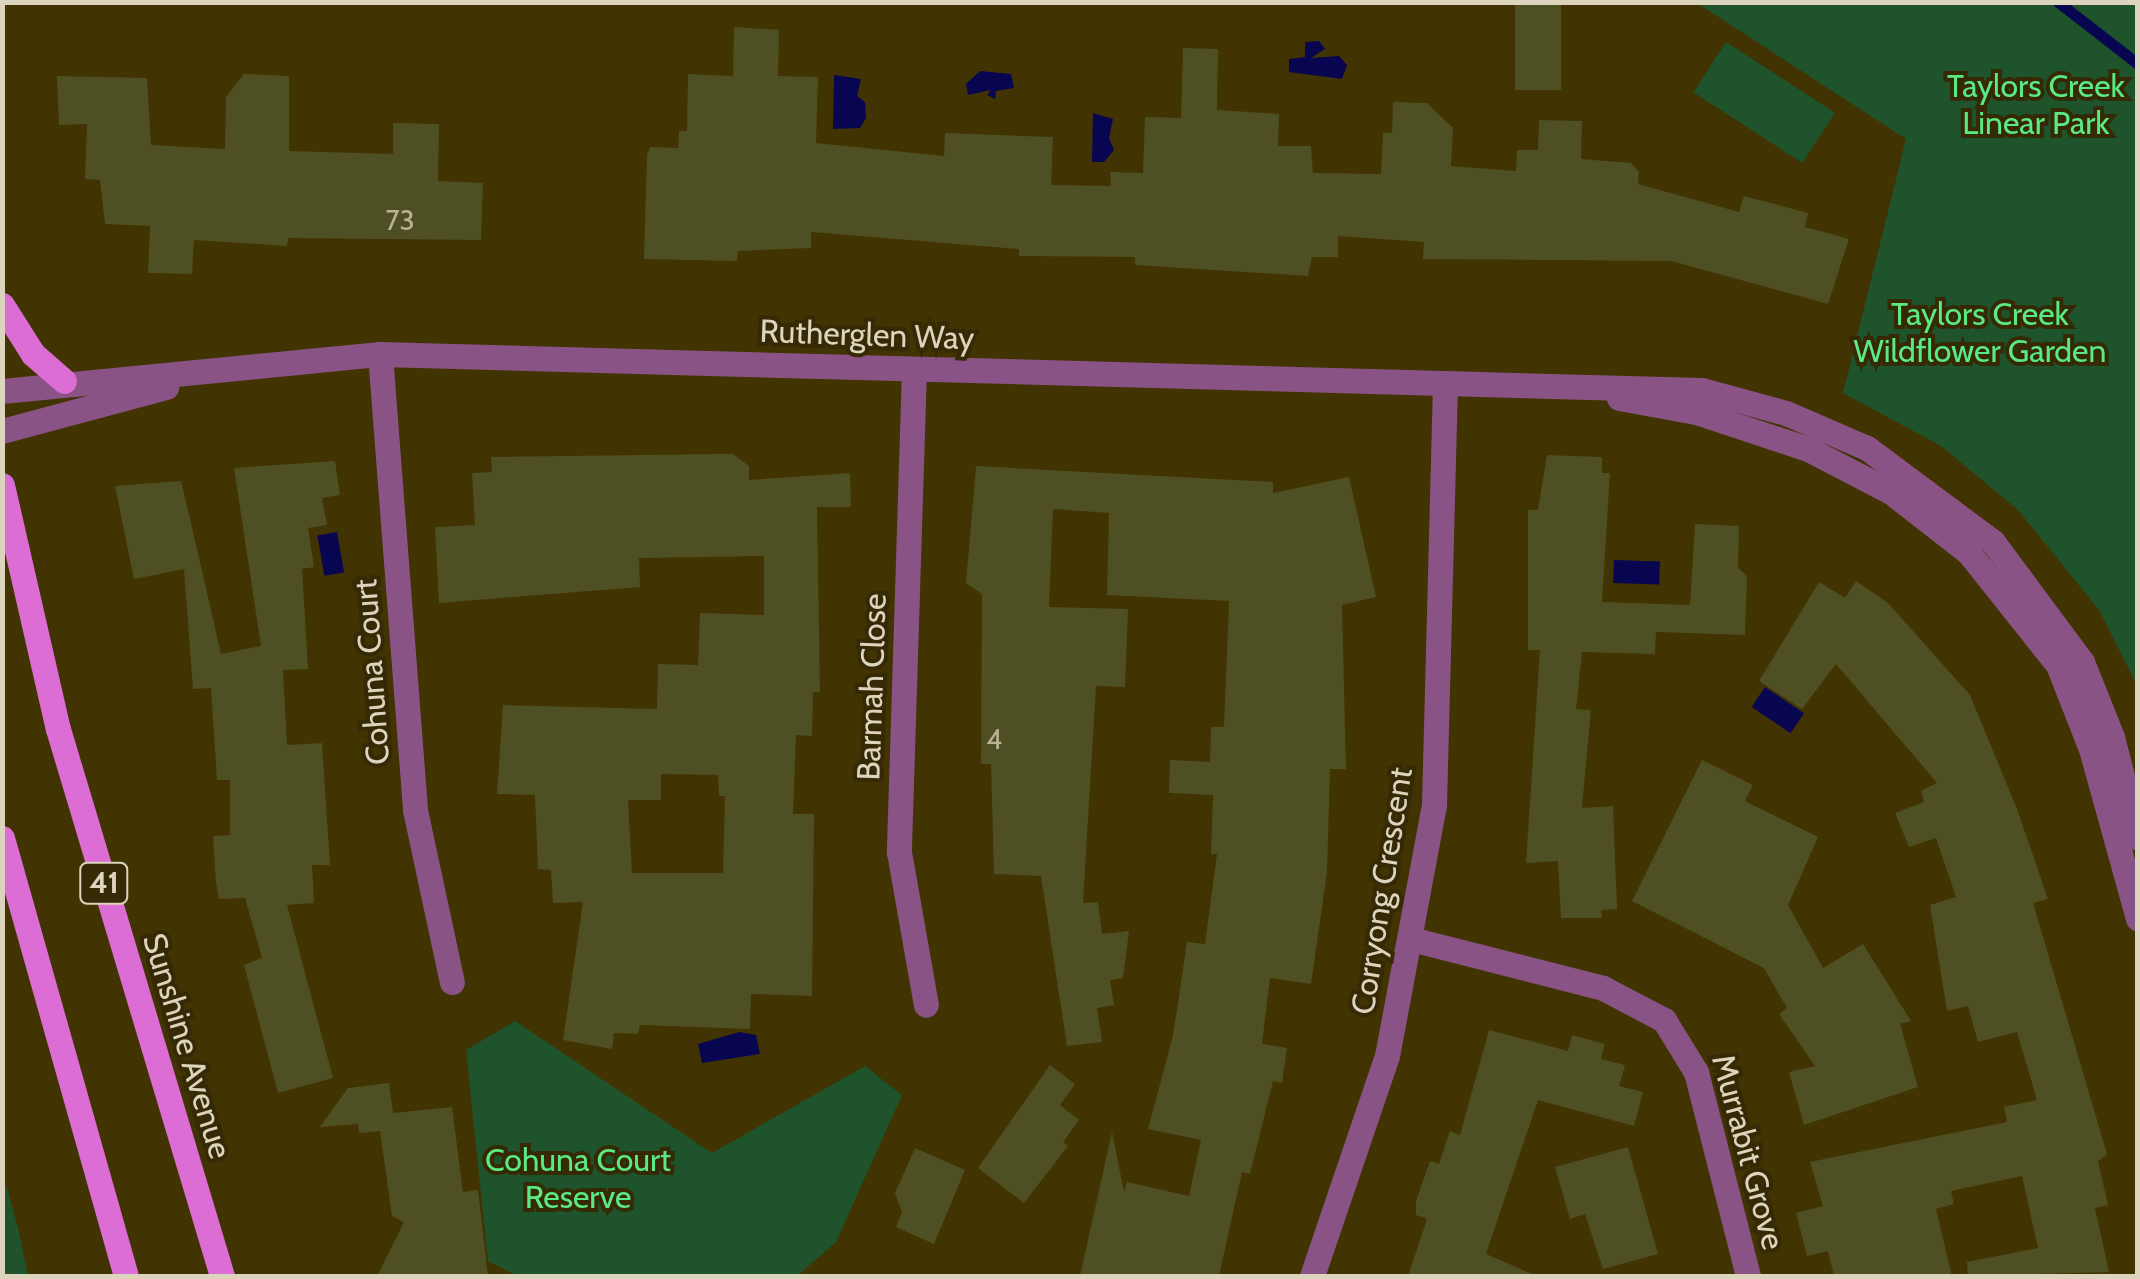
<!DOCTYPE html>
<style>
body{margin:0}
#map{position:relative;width:2140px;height:1279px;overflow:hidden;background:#423302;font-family:Cabin,sans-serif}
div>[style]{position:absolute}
.green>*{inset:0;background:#1e532c;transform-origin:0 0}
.water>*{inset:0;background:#080650;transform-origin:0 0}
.stream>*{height:11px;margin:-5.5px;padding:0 5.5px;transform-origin:5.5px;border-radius:5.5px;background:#080650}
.building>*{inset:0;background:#4e4f22;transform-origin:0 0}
.minor>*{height:25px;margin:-12.5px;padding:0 12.5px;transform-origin:12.5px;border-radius:12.5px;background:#895485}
.major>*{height:25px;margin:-12.5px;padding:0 12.5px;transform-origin:12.5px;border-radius:12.5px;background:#db6dd4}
span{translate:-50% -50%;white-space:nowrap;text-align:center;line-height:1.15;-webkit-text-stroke:8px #352906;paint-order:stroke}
.number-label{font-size:28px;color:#b9b396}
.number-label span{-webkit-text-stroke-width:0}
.shield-label span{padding:2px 8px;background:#352906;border:2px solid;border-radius:8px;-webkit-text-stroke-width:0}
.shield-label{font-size:30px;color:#ddd4bd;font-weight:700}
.park-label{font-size:32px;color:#5ae983}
.street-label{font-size:32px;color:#ddd4bd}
.frame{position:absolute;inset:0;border:5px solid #ddd4bd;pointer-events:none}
</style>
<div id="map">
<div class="green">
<i style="clip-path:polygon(1697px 3px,2137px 3px,2137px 685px,2099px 610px,2018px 510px,1941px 446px,1843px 393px,1906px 139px)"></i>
<i style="left:1726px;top:42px;width:130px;height:60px;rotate:33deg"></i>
<i style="clip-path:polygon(515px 1021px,712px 1153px,865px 1066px,902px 1095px,836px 1242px,797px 1276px,518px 1276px,488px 1261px,466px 1050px)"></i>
<i style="clip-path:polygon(2px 1170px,18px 1228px,28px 1276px,3px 1276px)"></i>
</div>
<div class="water">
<i style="clip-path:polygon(1319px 41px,1325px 49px,1311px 58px,1339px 56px,1347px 65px,1342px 79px,1289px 72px,1289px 59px,1305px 57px,1305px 42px)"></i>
<i style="clip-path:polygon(980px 71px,1011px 74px,1014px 88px,996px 91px,995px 99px,987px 95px,991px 90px,968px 95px,966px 84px)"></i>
<i style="clip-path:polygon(834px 75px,861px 79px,857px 96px,865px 102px,866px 118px,860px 128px,833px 129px)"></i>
<i style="clip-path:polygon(1093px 113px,1113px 119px,1109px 138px,1114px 150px,1104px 162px,1092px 162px)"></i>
<i style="left:337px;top:532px;width:41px;height:20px;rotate:80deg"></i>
<i style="left:1614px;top:560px;width:46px;height:23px;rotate:2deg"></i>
<i style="left:1765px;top:687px;width:47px;height:24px;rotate:34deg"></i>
<i style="clip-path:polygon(739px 1032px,756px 1035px,760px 1054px,702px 1063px,698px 1044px)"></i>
</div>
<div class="stream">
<i style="left:2058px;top:2px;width:101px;rotate:37.8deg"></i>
</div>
<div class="building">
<i style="left:1515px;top:2px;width:46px;height:88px"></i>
<i style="clip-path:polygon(734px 27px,779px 30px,778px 76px,818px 77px,816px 143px,944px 156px,945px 133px,1053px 137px,1051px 185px,1111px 186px,1110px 172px,1143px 173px,1145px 117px,1181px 118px,1183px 48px,1218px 49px,1217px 110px,1279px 114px,1278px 146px,1311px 146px,1313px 173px,1381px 174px,1383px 133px,1392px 133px,1393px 102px,1427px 103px,1453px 128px,1451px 166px,1516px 171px,1517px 150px,1538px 150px,1539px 120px,1582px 121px,1581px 159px,1631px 163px,1639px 172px,1638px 184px,1739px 212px,1744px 196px,1808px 213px,1805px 227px,1849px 239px,1828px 304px,1671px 261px,1423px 259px,1424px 242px,1338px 236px,1338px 257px,1312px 257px,1308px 276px,1135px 265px,1135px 257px,1019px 256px,1019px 249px,811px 232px,811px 248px,738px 251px,737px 261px,644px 259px,647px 154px,651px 147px,678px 148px,679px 131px,687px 131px,688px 74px,733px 76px)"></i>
<i style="clip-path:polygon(244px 74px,289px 76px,289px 151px,393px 154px,393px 123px,439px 124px,438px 181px,483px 183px,481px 240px,288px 238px,287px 246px,194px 240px,192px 274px,148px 273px,150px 226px,105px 224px,100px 180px,85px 179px,87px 124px,59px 125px,57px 76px,147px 78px,151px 145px,225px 149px,226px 97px)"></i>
<i style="clip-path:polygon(evenodd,717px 454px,733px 454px,749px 466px,749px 480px,850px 473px,851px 507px,817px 507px,820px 692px,813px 692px,812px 736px,796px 735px,793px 814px,814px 814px,812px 996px,751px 994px,750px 1029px,640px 1025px,638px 1034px,614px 1033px,612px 1049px,563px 1040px,583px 902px,553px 903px,551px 870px,538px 869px,535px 795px,497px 794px,503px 705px,657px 709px,658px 664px,698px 665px,700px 613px,764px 615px,764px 556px,639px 558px,640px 587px,439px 603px,435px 527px,475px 525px,472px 473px,492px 472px,491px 457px,717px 454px,661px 774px,718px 775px,719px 796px,725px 796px,723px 873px,632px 873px,628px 800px,661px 800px,661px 774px)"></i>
<i style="clip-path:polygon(1547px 455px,1602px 457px,1602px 473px,1610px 473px,1602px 602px,1690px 605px,1695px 524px,1739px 526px,1738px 568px,1747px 576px,1745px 635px,1656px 632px,1655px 654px,1582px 652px,1576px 709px,1591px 710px,1582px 808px,1613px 806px,1617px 909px,1601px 910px,1602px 918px,1561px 918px,1558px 861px,1526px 863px,1540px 650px,1528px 650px,1528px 510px,1538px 510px)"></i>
<i style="clip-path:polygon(335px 461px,340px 495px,322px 498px,327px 525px,308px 528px,314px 567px,302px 569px,308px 669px,283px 670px,287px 745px,322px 743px,330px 865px,312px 865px,314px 903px,287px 905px,333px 1078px,278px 1093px,244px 965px,262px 958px,245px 898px,219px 899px,216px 883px,213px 836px,230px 835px,230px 780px,217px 780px,211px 688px,193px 689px,184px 569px,134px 579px,115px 486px,181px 481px,201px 566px,187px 568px,201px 566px,221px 654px,261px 646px,234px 468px)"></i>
<i style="clip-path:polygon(976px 466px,1273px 482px,1273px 493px,1349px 477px,1376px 597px,1342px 605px,1346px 769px,1330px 769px,1327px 872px,1311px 984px,1270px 978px,1262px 1044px,1287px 1048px,1282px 1083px,1273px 1081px,1250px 1174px,1242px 1172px,1219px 1276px,1080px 1276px,1112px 1132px,1124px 1192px,1127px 1182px,1189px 1196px,1201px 1140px,1148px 1129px,1173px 1036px,1187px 942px,1205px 944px,1217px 854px,1211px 854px,1213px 795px,1169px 793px,1170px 760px,1210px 762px,1211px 727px,1224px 727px,1229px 601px,1107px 595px,1109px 513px,1053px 509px,1049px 607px,1128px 609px,1125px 687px,1096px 686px,1083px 903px,1098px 902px,1102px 934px,1129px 931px,1123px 978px,1110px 980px,1114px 1005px,1097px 1008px,1102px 1042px,1067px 1046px,1041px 876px,994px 874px,991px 764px,981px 764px,982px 594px,966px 583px)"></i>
<i style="clip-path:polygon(1856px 581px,1888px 603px,1970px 695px,2017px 809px,2048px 899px,2033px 903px,2107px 1154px,2098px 1161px,2108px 1205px,2095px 1208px,2109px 1272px,1968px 1276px,1967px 1262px,2038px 1248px,2022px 1176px,1951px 1191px,1954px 1204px,1936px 1209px,1952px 1276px,1834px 1276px,1828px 1251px,1807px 1256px,1796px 1213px,1823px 1206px,1810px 1162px,2007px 1122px,2004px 1107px,2037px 1100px,2017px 1032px,1978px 1042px,1968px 1006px,1947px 1011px,1930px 905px,1956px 897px,1936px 838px,1909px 847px,1895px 813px,1924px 802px,1921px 791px,1937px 783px,1836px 664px,1802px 709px,1759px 681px,1819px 582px,1845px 598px)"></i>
<i style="clip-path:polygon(1702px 760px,1753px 785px,1745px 801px,1818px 837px,1788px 905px,1823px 968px,1863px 944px,1911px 1021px,1900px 1024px,1918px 1087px,1804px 1125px,1789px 1072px,1815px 1066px,1779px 1014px,1787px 1008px,1764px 968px,1632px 901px)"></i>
<i style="clip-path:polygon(1489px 1030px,1568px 1051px,1572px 1035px,1605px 1044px,1601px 1059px,1625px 1065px,1619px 1086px,1643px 1092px,1634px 1126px,1538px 1100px,1486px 1254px,1537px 1276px,1408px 1276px,1427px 1219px,1416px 1215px,1416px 1201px,1430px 1161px,1439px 1164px,1450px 1131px,1460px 1135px)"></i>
<i style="clip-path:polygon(1050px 1065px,1075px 1084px,1060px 1105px,1079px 1120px,1063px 1142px,1068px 1146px,1024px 1203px,978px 1168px)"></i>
<i style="clip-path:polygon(389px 1083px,393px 1113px,452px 1107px,463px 1192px,478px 1190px,488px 1276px,377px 1276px,404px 1222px,392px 1216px,380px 1131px,359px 1133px,358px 1124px,320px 1127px,348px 1088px)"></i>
<i style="clip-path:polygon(1628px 1147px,1658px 1254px,1603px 1269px,1585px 1214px,1570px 1219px,1555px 1167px)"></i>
<i style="clip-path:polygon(915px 1148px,965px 1170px,934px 1244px,896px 1227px,902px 1212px,895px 1193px)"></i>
</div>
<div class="minor">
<i style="left:380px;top:354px;width:457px;rotate:85.6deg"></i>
<i style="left:415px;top:810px;width:176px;rotate:77.9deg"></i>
<i style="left:914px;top:369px;width:483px;rotate:91.8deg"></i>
<i style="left:899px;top:852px;width:155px;rotate:80deg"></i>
<i style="left:2px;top:391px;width:380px;rotate:-5.6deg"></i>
<i style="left:380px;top:354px;width:1322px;rotate:1.56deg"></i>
<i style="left:1702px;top:390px;width:87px;rotate:15.3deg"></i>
<i style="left:1786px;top:413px;width:88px;rotate:23.4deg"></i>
<i style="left:1867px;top:448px;width:157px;rotate:36.7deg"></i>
<i style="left:1993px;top:542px;width:149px;rotate:53.4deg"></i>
<i style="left:2082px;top:662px;width:81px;rotate:68.2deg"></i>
<i style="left:2112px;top:737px;width:104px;rotate:75.6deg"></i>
<i style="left:1619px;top:398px;width:78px;rotate:10.3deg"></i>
<i style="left:1696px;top:412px;width:118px;rotate:18.3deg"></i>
<i style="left:1808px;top:449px;width:93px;rotate:27.4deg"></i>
<i style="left:1891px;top:492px;width:99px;rotate:38deg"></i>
<i style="left:1969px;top:553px;width:143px;rotate:51.5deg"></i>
<i style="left:2058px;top:665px;width:90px;rotate:68.6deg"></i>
<i style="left:2091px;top:749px;width:176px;rotate:74.5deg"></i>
<i style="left:2px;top:431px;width:170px;rotate:-15deg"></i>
<i style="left:1411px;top:939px;width:198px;rotate:14.3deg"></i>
<i style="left:1603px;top:988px;width:69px;rotate:27.7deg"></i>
<i style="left:1664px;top:1020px;width:61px;rotate:58.4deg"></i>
<i style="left:1696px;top:1072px;width:211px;rotate:75.7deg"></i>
<i style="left:1312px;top:1276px;width:232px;rotate:-71.2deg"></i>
<i style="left:1387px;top:1056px;width:256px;rotate:-79.4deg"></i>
<i style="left:1434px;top:804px;width:421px;rotate:-88.5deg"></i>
</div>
<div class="major">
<i style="left:2px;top:305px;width:58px;rotate:57.7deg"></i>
<i style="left:33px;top:354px;width:41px;rotate:41.1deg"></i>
<i style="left:2px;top:485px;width:250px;rotate:77.1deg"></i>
<i style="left:58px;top:729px;width:571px;rotate:73.31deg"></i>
<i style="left:2px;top:838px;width:455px;rotate:74.2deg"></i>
</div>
<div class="number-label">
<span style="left:400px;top:220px">73</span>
<span style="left:994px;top:739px">4</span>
</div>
<div class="shield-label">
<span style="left:104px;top:883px">41</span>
</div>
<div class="park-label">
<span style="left:2036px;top:105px">Taylors Creek<br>Linear Park</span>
<span style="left:1980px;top:333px">Taylors Creek<br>Wildflower Garden</span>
<span style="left:578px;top:1179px">Cohuna Court<br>Reserve</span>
</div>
<div class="street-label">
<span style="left:867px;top:335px;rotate:2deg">Rutherglen Way</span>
<span style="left:372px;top:672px;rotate:-94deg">Cohuna Court</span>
<span style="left:872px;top:687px;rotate:-88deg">Barmah Close</span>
<span style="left:1382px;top:891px;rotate:-81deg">Corryong Crescent</span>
<span style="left:187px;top:1046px;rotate:73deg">Sunshine Avenue</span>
<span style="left:1748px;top:1152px;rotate:75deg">Murrabit Grove</span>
</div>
<div class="frame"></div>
</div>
